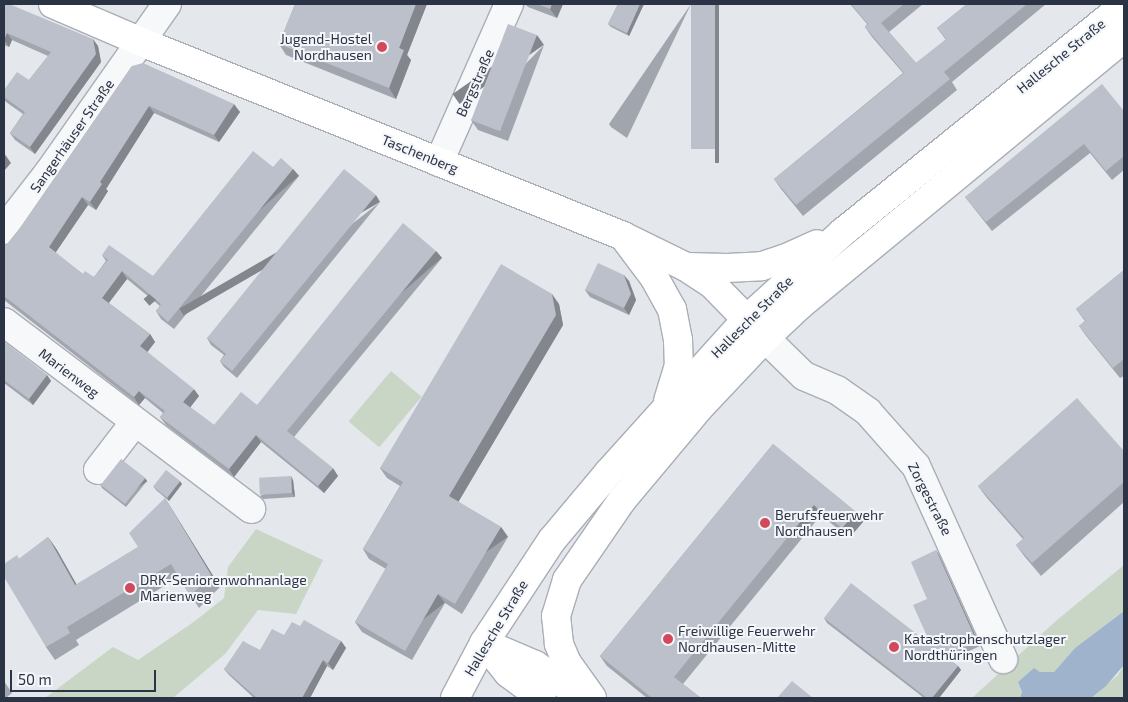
<!DOCTYPE html>
<meta charset="utf-8">
<style>
body{margin:0}
#map{position:relative;width:1128px;height:702px;overflow:hidden;background:#e4e7ec;font-family:"Exo 2",sans-serif}
div>[style]{position:absolute}
.green>*{inset:0;background:#c9d6c5;transform-origin:0 0}
.water>*{inset:0;background:#9fb4cc}
.roads{filter:drop-shadow(1px 0 #a9aeb7) drop-shadow(-1px 0 #a9aeb7) drop-shadow(0 1px #a9aeb7) drop-shadow(0 -1px #a9aeb7)}
.minor>*{height:28px;margin:-14px;padding:0 14px;transform-origin:14px;border-radius:14px;background:#f7f8fa}
.major>*{height:28px;margin:-14px;padding:0 14px;transform-origin:14px;border-radius:14px;background:#fff}
.wall>*{inset:0;background:#a1a5ae}
.shaded-wall>*{inset:0;background:#83868d;transform-origin:0 0}
.building>*{inset:0;background:#bbc0ca;transform-origin:0 0}
.dots>*{width:14px;height:14px;translate:-50% -50%;box-sizing:border-box;border:2px solid #f4f6f9;border-radius:50%}
span{translate:-50% -50%;white-space:nowrap;text-align:center;line-height:1.15;-webkit-text-stroke:4px #f4f6f9;paint-order:stroke}
.poi-label{font-size:14px;color:#2b3445}
.right{translate:-100% -50%;text-align:right}
.left{translate:0 -50%;text-align:left}
.street-label{font-size:14px;color:#2b3445}
.frame{position:absolute;inset:0;border:5px solid #2b3445;pointer-events:none}
.scale{position:absolute;left:10px;top:670px;width:146px;height:22px;box-sizing:border-box;border:2px solid #2b3445;border-top:0;padding-left:6px;font-size:15px;line-height:18px;white-space:nowrap;color:#2b3445;-webkit-text-stroke:4px #f4f6f9;paint-order:stroke}
</style>
<div id="map">
<div class="green">
<i style="left:391px;top:371px;width:40px;height:66px;rotate:40deg"></i>
<i style="clip-path:polygon(256px 529px,323px 560px,296px 614px,258px 610px,225px 654px,173px 698px,45px 698px,113px 647px,138px 660px,195px 621px,224px 598px,228px 567px)"></i>
<i style="clip-path:polygon(1124px 565px,1124px 611px,1075px 648px,1054px 672px,1040px 672px,1034px 669px,1018px 682px,1022px 692px,1020px 698px,972px 698px,1057px 620px)"></i>
<i style="clip-path:polygon(1124px 665px,1124px 698px,1091px 698px,1118px 675px)"></i>
</div>
<div class="water">
<i style="clip-path:polygon(1124px 611px,1124px 665px,1106px 686px,1091px 698px,1020px 698px,1022px 692px,1018px 682px,1034px 668px,1040px 672px,1054px 672px,1075px 648px)"></i>
</div>
<div class="roads">
<div class="minor">
<i style="left:439px;top:162px;width:173px;rotate:-66.1deg"></i>
<i style="left:4px;top:230px;width:73px;rotate:-52.2deg"></i>
<i style="left:49px;top:172px;width:205px;rotate:-54.9deg"></i>
<i style="left:4px;top:322px;width:310px;rotate:37.1deg"></i>
<i style="left:765px;top:338px;width:54px;rotate:44.3deg"></i>
<i style="left:804px;top:376px;width:36px;rotate:23deg"></i>
<i style="left:837px;top:390px;width:38px;rotate:35deg"></i>
<i style="left:868px;top:412px;width:72px;rotate:48.4deg"></i>
<i style="left:916px;top:466px;width:212px;rotate:65.7deg"></i>
<i style="left:98px;top:470px;width:59px;rotate:-52.5deg"></i>
</div>
<div class="major">
<i style="left:53px;top:4px;width:94px;rotate:23.3deg"></i>
<i style="left:139px;top:41px;width:522px;rotate:21.94deg"></i>
<i style="left:623px;top:236px;width:70px;rotate:26.2deg"></i>
<i style="left:686px;top:267px;width:31px;rotate:33deg"></i>
<i style="left:712px;top:284px;width:67px;rotate:45.6deg"></i>
<i style="left:627px;top:241px;width:45px;rotate:53.1deg"></i>
<i style="left:654px;top:277px;width:37px;rotate:61deg"></i>
<i style="left:672px;top:309px;width:32px;rotate:79deg"></i>
<i style="left:678px;top:340px;width:25px;rotate:88deg"></i>
<i style="left:679px;top:365px;width:37px;rotate:107deg"></i>
<i style="left:687px;top:267px;width:40px;rotate:1.4deg"></i>
<i style="left:727px;top:268px;width:35px;rotate:-3deg"></i>
<i style="left:762px;top:266px;width:23px;rotate:-18deg"></i>
<i style="left:784px;top:259px;width:36px;rotate:-24deg"></i>
<i style="left:484px;top:643px;width:56px;rotate:23.3deg"></i>
<i style="left:535px;top:665px;width:58px;rotate:33.7deg"></i>
<i style="left:488px;top:648px;width:32px;rotate:51deg"></i>
<i style="left:508px;top:673px;width:42px;rotate:36.3deg"></i>
<i style="left:455px;top:698px;width:62px;rotate:-62.2deg"></i>
<i style="left:484px;top:643px;width:123px;rotate:-56.6deg"></i>
<i style="left:552px;top:540px;width:89px;rotate:-50deg"></i>
<i style="left:609px;top:472px;width:206px;rotate:-48deg"></i>
<i style="left:747px;top:319px;width:130px;rotate:-42.2deg"></i>
<i style="left:843px;top:232px;width:361px;rotate:-38.9deg"></i>
<i style="left:592px;top:698px;width:43px;rotate:-125.5deg"></i>
<i style="left:567px;top:663px;width:21px;rotate:-113deg"></i>
<i style="left:559px;top:644px;width:28px;rotate:-96deg"></i>
<i style="left:556px;top:616px;width:38px;rotate:-73deg"></i>
<i style="left:567px;top:580px;width:97px;rotate:-55.5deg"></i>
<i style="left:622px;top:500px;width:120px;rotate:-50.1deg"></i>
<i style="left:699px;top:408px;width:96px;rotate:-46.7deg"></i>
<i style="left:765px;top:338px;width:48px;rotate:-43.3deg"></i>
<i style="left:800px;top:305px;width:420px;rotate:-39.5deg"></i>
</div>
</div>
<div class="wall">
<i style="clip-path:polygon(4px 4px,98px 46px,101px 62px,35px 154px,15px 140px,10px 133px,23px 114px,6px 102px,4px 99px,4px 90px,29px 80px,48px 56px,12px 40px,9px 47px,4px 45px)"></i>
<i style="clip-path:polygon(295px 4px,427px 4px,407px 55px,411px 60px,396px 99px,286px 55px,279px 44px)"></i>
<i style="clip-path:polygon(525px 4px,563px 4px,557px 18px,528px 7px)"></i>
<i style="clip-path:polygon(618px 4px,644px 4px,629px 36px,611px 27px,608px 24px)"></i>
<i style="clip-path:polygon(691px 4px,627px 138px,611px 127px,609px 124px)"></i>
<i style="clip-path:polygon(850px 4px,923px 4px,889px 32px,916px 63px,946px 40px,937px 28px,967px 4px,1046px 4px,952px 82px,957px 90px,803px 216px,781px 189px,774px 179px,903px 73px,872px 37px,865px 27px,867px 24px)"></i>
<i style="clip-path:polygon(544px 45px,508px 141px,478px 130px,471px 120px)"></i>
<i style="clip-path:polygon(132px 66px,240px 112px,219px 142px,154px 113px,106px 189px,108px 191px,96px 210px,88px 205px,55px 253px,83px 274px,94px 277px,106px 261px,102px 255px,153px 276px,273px 167px,293px 169px,299px 176px,174px 329px,161px 319px,156px 311px,160px 306px,127px 279px,109px 303px,150px 334px,155px 342px,147px 352px,199px 396px,190px 407px,214px 425px,257px 405px,436px 251px,442px 258px,294px 437px,338px 476px,324px 493px,261px 442px,234px 477px,166px 425px,160px 417px,163px 413px,145px 398px,139px 405px,4px 300px,4px 248px,20px 228px)"></i>
<i style="clip-path:polygon(1124px 111px,1124px 170px,1112px 180px,1090px 153px,992px 231px,965px 197px)"></i>
<i style="clip-path:polygon(380px 202px,237px 378px,224px 367px,220px 361px,224px 355px,211px 345px,207px 338px)"></i>
<i style="clip-path:polygon(1124px 270px,1124px 376px,1120px 378px,1087px 337px,1079px 326px,1085px 321px,1076px 309px)"></i>
<i style="clip-path:polygon(629px 281px,636px 300px,629px 315px,590px 297px,585px 290px)"></i>
<i style="clip-path:polygon(559px 304px,563px 325px,458px 502px,501px 527px,508px 537px,462px 614px,445px 603px,412px 660px,362px 632px,355px 622px,386px 569px,369px 559px,363px 549px,400px 486px,387px 478px,380px 468px)"></i>
<i style="clip-path:polygon(4px 342px,47px 375px,51px 381px,33px 405px,4px 383px)"></i>
<i style="clip-path:polygon(773px 444px,856px 512px,863px 522px,849px 538px,821px 515px,683px 684px,701px 698px,647px 698px,607px 666px,600px 656px)"></i>
<i style="clip-path:polygon(1124px 451px,1124px 502px,1041px 576px,1025px 557px,1016px 545px,1023px 539px,987px 498px,978px 486px)"></i>
<i style="clip-path:polygon(293px 480px,295px 497px,263px 499px,260px 496px)"></i>
<i style="clip-path:polygon(147px 481px,126px 507px,102px 488px,100px 484px)"></i>
<i style="clip-path:polygon(182px 484px,169px 501px,156px 490px,153px 486px)"></i>
<i style="clip-path:polygon(165px 498px,173px 511px,220px 587px,199px 608px,179px 577px,76px 640px,79px 645px,55px 660px,46px 647px,19px 559px,48px 537px,57px 550px,77px 585px,138px 547px)"></i>
<i style="clip-path:polygon(936px 550px,939px 555px,980px 646px,950px 660px,958px 666px,961px 670px,939px 698px,924px 698px,827px 623px,824px 618px,931px 645px,927px 599px)"></i>
<i style="clip-path:polygon(300px 626px,341px 641px,346px 648px,333px 670px,327px 666px,310px 698px,254px 698px,229px 675px,224px 669px,260px 650px)"></i>
<i style="clip-path:polygon(4px 681px,12px 693px,6px 698px,4px 698px)"></i>
</div>
<div class="shaded-wall">
<i style="clip-path:polygon(416px 4px,427px 4px,407px 55px,411px 60px,396px 99px,389px 88px,399px 48px)"></i>
<i style="clip-path:polygon(552px 4px,563px 4px,557px 18px,550px 9px)"></i>
<i style="clip-path:polygon(640px 4px,644px 4px,629px 36px,627px 33px)"></i>
<i style="left:715px;top:4px;width:4px;height:159px"></i>
<i style="clip-path:polygon(7px 33px,12px 40px,9px 47px,4px 40px)"></i>
<i style="left:537px;top:35px;width:12px;height:103px;rotate:55deg"></i>
<i style="clip-path:polygon(93px 39px,98px 46px,101px 62px,35px 154px,30px 147px)"></i>
<i style="clip-path:polygon(234px 104px,240px 112px,219px 142px,214px 135px)"></i>
<i style="clip-path:polygon(149px 106px,154px 113px,106px 189px,108px 191px,96px 210px,90px 202px,100px 182px)"></i>
<i style="clip-path:polygon(4px 153px,11px 163px,4px 171px)"></i>
<i style="left:293px;top:169px;width:9px;height:198px;rotate:49deg"></i>
<i style="left:376px;top:195px;width:8px;height:227px;rotate:60deg"></i>
<i style="clip-path:polygon(82px 197px,88px 205px,54px 255px,49px 247px)"></i>
<i style="left:436px;top:251px;width:9px;height:234px;rotate:49deg"></i>
<i style="clip-path:polygon(122px 271px,127px 279px,107px 305px,102px 298px)"></i>
<i style="clip-path:polygon(624px 275px,629px 281px,636px 300px,629px 315px,624px 308px)"></i>
<i style="clip-path:polygon(552px 294px,559px 304px,563px 325px,456px 506px,449px 496px)"></i>
<i style="clip-path:polygon(150px 334px,155px 342px,146px 354px,140px 346px)"></i>
<i style="clip-path:polygon(47px 375px,51px 381px,33px 405px,29px 399px)"></i>
<i style="clip-path:polygon(194px 389px,199px 396px,189px 409px,183px 402px)"></i>
<i style="clip-path:polygon(139px 391px,145px 398px,139px 405px,134px 397px)"></i>
<i style="clip-path:polygon(256px 435px,261px 442px,234px 477px,229px 469px)"></i>
<i style="clip-path:polygon(333px 468px,338px 476px,324px 493px,318px 486px)"></i>
<i style="clip-path:polygon(291px 476px,293px 480px,295px 497px,292px 493px)"></i>
<i style="left:145px;top:478px;width:4px;height:33px;rotate:56deg"></i>
<i style="clip-path:polygon(180px 481px,182px 484px,169px 501px,167px 497px)"></i>
<i style="clip-path:polygon(165px 498px,173px 511px,220px 587px,211px 575px)"></i>
<i style="left:814px;top:505px;width:12px;height:222px;rotate:55deg"></i>
<i style="clip-path:polygon(856px 512px,863px 522px,849px 538px,842px 528px)"></i>
<i style="left:501px;top:527px;width:12px;height:90px;rotate:55deg"></i>
<i style="clip-path:polygon(48px 537px,57px 550px,84px 598px,75px 585px)"></i>
<i style="clip-path:polygon(936px 550px,939px 555px,980px 646px,977px 642px)"></i>
<i style="left:438px;top:594px;width:11px;height:66px;rotate:52deg"></i>
<i style="clip-path:polygon(341px 641px,346px 648px,333px 670px,328px 663px)"></i>
<i style="clip-path:polygon(323px 660px,327px 666px,310px 698px,302px 698px)"></i>
<i style="clip-path:polygon(958px 666px,961px 670px,939px 698px,932px 698px)"></i>
</div>
<div class="building">
<i style="clip-path:polygon(4px 4px,9px 4px,93px 39px,96px 54px,30px 147px,10px 133px,25px 112px,4px 97px,4px 90px,17px 72px,29px 80px,51px 52px,7px 33px,4px 40px)"></i>
<i style="clip-path:polygon(295px 4px,416px 4px,399px 48px,404px 50px,389px 88px,279px 44px)"></i>
<i style="clip-path:polygon(537px 4px,552px 4px,550px 9px)"></i>
<i style="clip-path:polygon(618px 4px,640px 4px,627px 33px,608px 24px)"></i>
<i style="left:691px;top:4px;width:24px;height:145px"></i>
<i style="clip-path:polygon(851px 4px,904px 4px,881px 23px,916px 63px,946px 39px,937px 28px,967px 4px,1027px 4px,944px 72px,950px 79px,796px 205px,774px 179px,904px 73px,865px 27px,868px 24px)"></i>
<i style="left:508px;top:24px;width:31px;height:103px;rotate:21deg"></i>
<i style="clip-path:polygon(143px 63px,234px 104px,214px 135px,149px 106px,100px 182px,102px 184px,90px 202px,82px 197px,49px 247px,83px 274px,85px 271px,94px 277px,108px 260px,102px 255px,109px 245px,153px 276px,253px 151px,273px 167px,281px 158px,293px 169px,168px 322px,156px 311px,161px 304px,122px 271px,102px 298px,150px 334px,140px 346px,194px 389px,183px 402px,214px 425px,241px 392px,257px 405px,403px 223px,436px 251px,287px 431px,333px 468px,318px 486px,256px 435px,229px 469px,160px 417px,165px 411px,139px 391px,134px 397px,4px 296px,4px 248px,20px 228px,132px 66px)"></i>
<i style="clip-path:polygon(1102px 84px,1124px 111px,1124px 156px,1106px 171px,1084px 144px,986px 222px,965px 197px)"></i>
<i style="clip-path:polygon(344px 169px,376px 195px,232px 371px,220px 361px,226px 354px,207px 338px)"></i>
<i style="clip-path:polygon(598px 263px,624px 275px,631px 294px,624px 308px,585px 290px)"></i>
<i style="clip-path:polygon(501px 264px,552px 294px,556px 315px,449px 496px,501px 527px,455px 604px,438px 594px,405px 651px,355px 622px,388px 564px,363px 549px,403px 482px,380px 468px)"></i>
<i style="clip-path:polygon(1124px 270px,1124px 359px,1113px 368px,1079px 326px,1086px 321px,1076px 309px)"></i>
<i style="clip-path:polygon(4px 342px,47px 375px,29px 399px,4px 380px)"></i>
<i style="clip-path:polygon(1077px 398px,1124px 451px,1124px 482px,1032px 563px,1016px 545px,1024px 538px,978px 486px)"></i>
<i style="clip-path:polygon(773px 444px,856px 512px,842px 528px,814px 505px,674px 677px,701px 698px,652px 698px,600px 656px)"></i>
<i style="left:121px;top:459px;width:31px;height:33px;rotate:38deg"></i>
<i style="left:166px;top:470px;width:18px;height:21px;rotate:38deg"></i>
<i style="left:291px;top:476px;width:17px;height:32px;rotate:87deg"></i>
<i style="clip-path:polygon(165px 498px,211px 575px,190px 596px,171px 564px,67px 627px,70px 633px,46px 647px,4px 577px,4px 564px,17px 555px,19px 559px,48px 537px,75px 585px,138px 547px,129px 533px)"></i>
<i style="clip-path:polygon(936px 550px,977px 642px,945px 656px,958px 666px,932px 698px,927px 698px,824px 618px,851px 583px,931px 645px,913px 605px,927px 599px,911px 562px)"></i>
<i style="clip-path:polygon(304px 620px,341px 641px,328px 663px,323px 660px,302px 698px,257px 698px,224px 669px,243px 641px,260px 650px,272px 629px,284px 635px,292px 622px,300px 626px)"></i>
<i style="clip-path:polygon(792px 681px,813px 698px,777px 698px)"></i>
</div>
<div class="dots">
<i style="left:382px;top:47px;background:#d1495b"></i>
<i style="left:765px;top:523px;background:#d1495b"></i>
<i style="left:130px;top:588px;background:#d1495b"></i>
<i style="left:668px;top:639px;background:#d1495b"></i>
<i style="left:894px;top:647px;background:#d1495b"></i>
</div>
<div class="poi-label">
<span class="right" style="left:372px;top:47px">Jugend-Hostel<br>Nordhausen</span>
<span class="left" style="left:775px;top:523px">Berufsfeuerwehr<br>Nordhausen</span>
<span class="left" style="left:140px;top:588px">DRK-Seniorenwohnanlage<br>Marienweg</span>
<span class="left" style="left:678px;top:639px">Freiwillige Feuerwehr<br>Nordhausen-Mitte</span>
<span class="left" style="left:904px;top:647px">Katastrophenschutzlager<br>Nordthüringen</span>
</div>
<div class="street-label">
<span style="left:1061px;top:56px;rotate:-39deg">Hallesche Straße</span>
<span style="left:475px;top:83px;rotate:-66deg">Bergstraße</span>
<span style="left:72px;top:136px;rotate:-55deg">Sangerhäuser Straße</span>
<span style="left:420px;top:154px;rotate:22deg">Taschenberg</span>
<span style="left:752px;top:317px;rotate:-45deg">Hallesche Straße</span>
<span style="left:69px;top:373px;rotate:37deg">Marienweg</span>
<span style="left:930px;top:499px;rotate:63deg">Zorgestraße</span>
<span style="left:496px;top:628px;rotate:-59deg">Hallesche Straße</span>
</div>
<div class="frame"></div>
<div class="scale">50 m</div>
</div>
